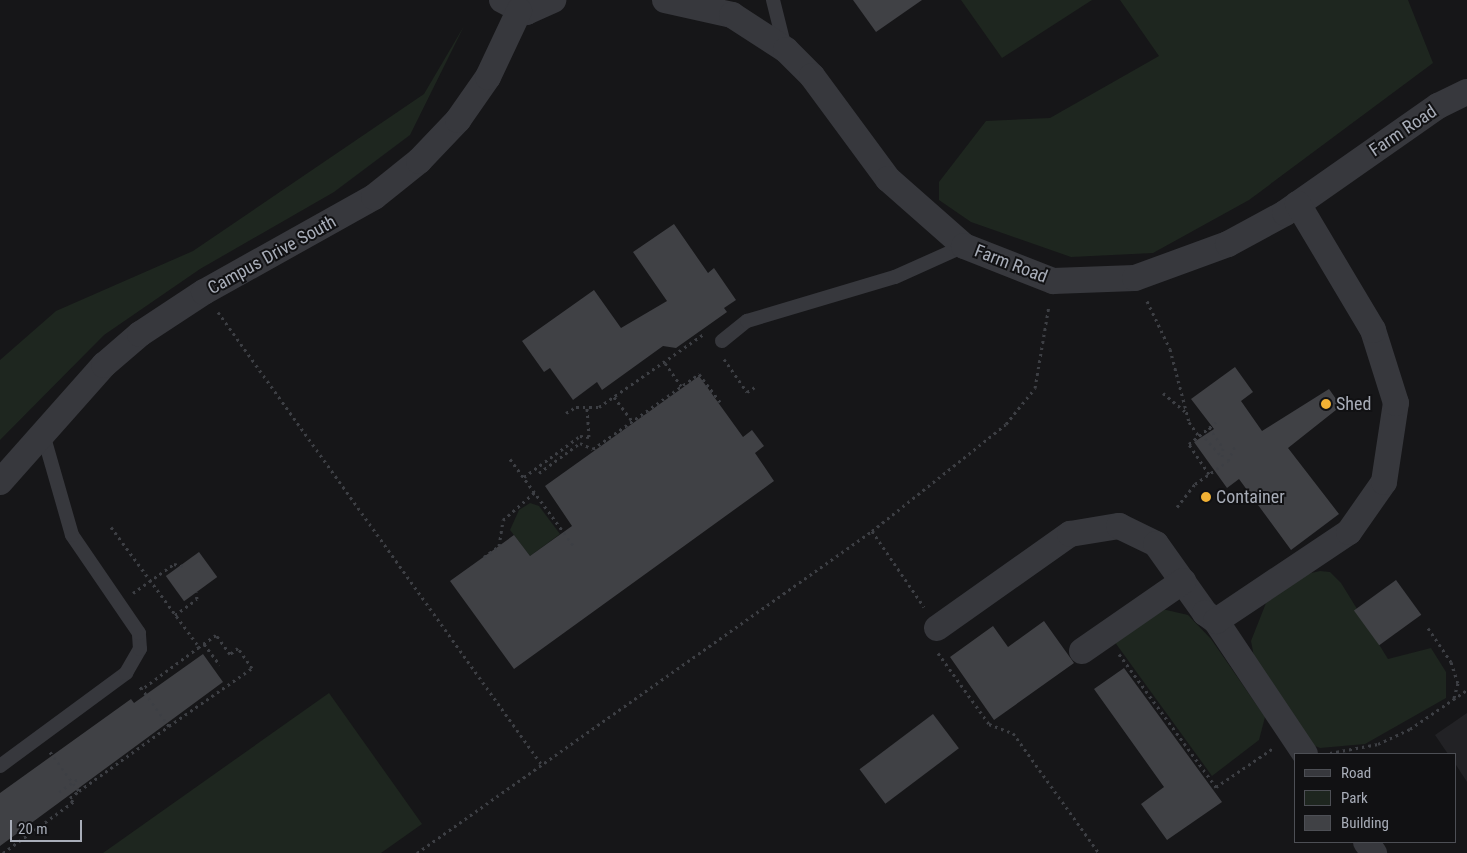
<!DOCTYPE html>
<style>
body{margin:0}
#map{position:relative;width:1467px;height:853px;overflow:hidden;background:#161618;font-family:"Roboto Condensed",sans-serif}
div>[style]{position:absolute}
.built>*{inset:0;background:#222225}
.green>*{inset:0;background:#1e261f}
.building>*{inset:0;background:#404145;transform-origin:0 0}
.path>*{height:3px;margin-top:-1.5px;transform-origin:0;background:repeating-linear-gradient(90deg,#3d3f44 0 2.5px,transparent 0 6.5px)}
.service>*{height:14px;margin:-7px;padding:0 7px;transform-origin:7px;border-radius:7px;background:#37383d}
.minor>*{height:26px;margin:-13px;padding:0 13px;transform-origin:13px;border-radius:13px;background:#37383d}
.dots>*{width:14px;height:14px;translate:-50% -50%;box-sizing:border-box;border:2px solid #111113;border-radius:50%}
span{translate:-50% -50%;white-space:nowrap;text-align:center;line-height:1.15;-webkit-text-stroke:4px #111113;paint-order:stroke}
.street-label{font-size:18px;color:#a8adb8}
.poi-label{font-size:18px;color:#a8adb8}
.left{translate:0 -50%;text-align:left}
.legend{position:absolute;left:1294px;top:753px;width:162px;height:90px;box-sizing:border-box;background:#111113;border:1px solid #4d4f55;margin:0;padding:6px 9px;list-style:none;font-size:15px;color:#a8adb8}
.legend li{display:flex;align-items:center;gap:10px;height:25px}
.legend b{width:25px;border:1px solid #4d4f55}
.scale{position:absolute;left:10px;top:820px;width:72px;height:22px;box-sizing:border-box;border:2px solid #a8adb8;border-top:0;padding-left:6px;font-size:15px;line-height:18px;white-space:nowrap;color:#a8adb8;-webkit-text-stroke:4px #111113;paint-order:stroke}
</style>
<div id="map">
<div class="built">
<i style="clip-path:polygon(1467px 713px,1467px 782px,1456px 765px,1456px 754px,1448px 754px,1435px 735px)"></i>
</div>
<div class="green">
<i style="clip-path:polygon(961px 0,1092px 0,1002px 58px)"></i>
<i style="clip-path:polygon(1120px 0,1408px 0,1433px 63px,1249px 200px,1153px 253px,1071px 257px,971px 222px,939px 200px,939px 182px,986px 121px,1050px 118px,1159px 56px)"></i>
<i style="clip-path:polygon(464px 26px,410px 135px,334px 192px,200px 269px,104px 335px,0 440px,0 360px,56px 311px,193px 251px,424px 94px)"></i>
<i style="clip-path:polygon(530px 503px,539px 506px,560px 534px,530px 556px,510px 530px,519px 510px)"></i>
<i style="clip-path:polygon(1320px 571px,1330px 572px,1341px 583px,1388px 659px,1431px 648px,1446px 672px,1446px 698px,1365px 744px,1320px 748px,1306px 742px,1255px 662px,1251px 641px,1266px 603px,1307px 574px)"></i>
<i style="clip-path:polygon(1162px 609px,1188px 615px,1211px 639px,1265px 717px,1259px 740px,1212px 776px,1114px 641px)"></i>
<i style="clip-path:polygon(329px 693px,422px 824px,381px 853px,103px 853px)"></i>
</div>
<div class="building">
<i style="clip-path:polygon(853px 0,922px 0,876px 32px)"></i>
<i style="clip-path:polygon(674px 224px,708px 273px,714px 268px,736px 300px,724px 308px,727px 312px,676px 348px,663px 346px,602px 390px,597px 382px,573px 400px,550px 368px,544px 372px,522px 341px,594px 290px,621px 328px,667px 301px,633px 252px)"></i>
<i style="clip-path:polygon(1235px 367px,1253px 392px,1241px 401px,1262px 431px,1329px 389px,1341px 406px,1288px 448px,1339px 514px,1291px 550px,1239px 479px,1227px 488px,1194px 442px,1214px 429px,1191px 399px)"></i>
<i style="clip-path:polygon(699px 376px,743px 437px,752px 430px,764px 446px,755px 453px,774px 481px,514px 669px,450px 581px,514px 535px,530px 556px,572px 526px,545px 486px)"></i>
<i style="left:199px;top:552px;width:31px;height:41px;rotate:54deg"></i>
<i style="left:1396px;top:580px;width:43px;height:52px;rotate:54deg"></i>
<i style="clip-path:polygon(1044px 621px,1074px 663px,994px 720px,950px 657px,993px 626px,1008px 647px)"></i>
<i style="clip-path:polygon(203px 654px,223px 682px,0 846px,0 793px,131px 699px,134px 703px)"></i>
<i style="clip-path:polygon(1124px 668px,1222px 802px,1167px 840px,1141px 804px,1164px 787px,1094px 689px)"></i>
<i style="left:933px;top:714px;width:43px;height:92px;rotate:53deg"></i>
</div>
<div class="path">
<i style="left:1147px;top:301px;width:53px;rotate:64.4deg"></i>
<i style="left:1170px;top:349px;width:75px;rotate:75.4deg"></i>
<i style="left:1189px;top:422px;width:16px;rotate:55deg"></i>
<i style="left:218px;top:312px;width:557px;rotate:54.43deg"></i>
<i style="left:724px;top:359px;width:40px;rotate:55.1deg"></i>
<i style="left:747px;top:392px;width:9px;rotate:-32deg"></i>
<i style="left:665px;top:363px;width:28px;rotate:55deg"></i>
<i style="left:1163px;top:393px;width:31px;rotate:40deg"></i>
<i style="left:614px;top:397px;width:30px;rotate:53deg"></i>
<i style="left:566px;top:413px;width:12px;rotate:-31deg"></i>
<i style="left:576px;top:407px;width:23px"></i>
<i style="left:599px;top:407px;width:129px;rotate:-34.9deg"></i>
<i style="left:1209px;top:427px;width:25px;rotate:56deg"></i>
<i style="left:1223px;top:448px;width:9px;rotate:96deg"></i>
<i style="left:1205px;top:438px;width:24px;rotate:48deg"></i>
<i style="left:510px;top:459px;width:107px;rotate:53.8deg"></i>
<i style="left:539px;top:473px;width:51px;rotate:-36.2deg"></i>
<i style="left:580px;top:443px;width:14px;rotate:25deg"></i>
<i style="left:593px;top:449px;width:130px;rotate:-35.3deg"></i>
<i style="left:699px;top:374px;width:35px;rotate:53deg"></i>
<i style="left:1209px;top:474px;width:36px;rotate:-124deg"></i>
<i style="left:1189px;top:444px;width:36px;rotate:-39deg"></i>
<i style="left:524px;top:477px;width:69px;rotate:-36.2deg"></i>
<i style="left:580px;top:436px;width:9px;rotate:6deg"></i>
<i style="left:589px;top:437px;width:31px;rotate:-94deg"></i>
<i style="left:1177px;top:507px;width:29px;rotate:-52deg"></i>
<i style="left:1195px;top:484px;width:40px;rotate:-34.9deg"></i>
<i style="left:1228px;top:461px;width:17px;rotate:-65deg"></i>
<i style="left:111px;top:527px;width:149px;rotate:53.7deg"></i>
<i style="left:199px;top:647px;width:71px;rotate:143.6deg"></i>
<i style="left:142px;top:689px;width:4px;rotate:-135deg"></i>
<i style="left:872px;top:531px;width:171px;rotate:-38.6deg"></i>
<i style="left:1006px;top:424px;width:46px;rotate:-51.1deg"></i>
<i style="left:1035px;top:388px;width:84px;rotate:-80.4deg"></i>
<i style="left:484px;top:557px;width:19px;rotate:-36deg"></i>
<i style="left:499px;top:546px;width:26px;rotate:-81deg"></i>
<i style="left:503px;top:520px;width:43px;rotate:-41.2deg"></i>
<i style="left:133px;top:593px;width:50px;rotate:-35.3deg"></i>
<i style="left:174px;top:564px;width:9px;rotate:13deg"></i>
<i style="left:175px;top:615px;width:27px;rotate:-36deg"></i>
<i style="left:197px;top:599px;width:7px;rotate:-98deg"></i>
<i style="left:1428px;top:628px;width:41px;rotate:55.9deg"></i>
<i style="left:1451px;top:662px;width:22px;rotate:72deg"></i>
<i style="left:1458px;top:683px;width:16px;rotate:105deg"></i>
<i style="left:204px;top:644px;width:26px;rotate:53deg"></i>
<i style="left:938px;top:653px;width:87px;rotate:54.3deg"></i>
<i style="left:989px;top:724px;width:26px;rotate:21deg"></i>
<i style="left:1013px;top:733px;width:148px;rotate:54.4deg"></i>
<i style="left:1119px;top:654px;width:165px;rotate:53.9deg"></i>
<i style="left:1216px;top:787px;width:68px;rotate:-34.2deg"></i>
<i style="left:169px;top:726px;width:101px;rotate:-34.9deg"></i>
<i style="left:252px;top:668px;width:24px;rotate:-125deg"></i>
<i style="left:238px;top:648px;width:10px;rotate:143deg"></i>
<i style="left:230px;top:654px;width:24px;rotate:-126deg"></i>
<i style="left:216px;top:635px;width:21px;rotate:145deg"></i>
<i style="left:50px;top:752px;width:49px;rotate:53.4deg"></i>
<i style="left:79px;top:791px;width:111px;rotate:-35.8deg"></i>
<i style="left:169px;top:726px;width:46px;rotate:-126.1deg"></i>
<i style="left:1330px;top:753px;width:49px;rotate:-10.6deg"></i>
<i style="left:1378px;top:744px;width:35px;rotate:-25deg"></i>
<i style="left:1410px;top:729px;width:69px;rotate:-34.4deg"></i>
<i style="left:59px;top:792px;width:24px;rotate:-35deg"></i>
<i style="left:3px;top:853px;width:87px;rotate:-36.1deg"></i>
<i style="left:73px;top:802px;width:5px;rotate:-127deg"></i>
<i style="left:70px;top:798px;width:11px;rotate:-38deg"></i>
<i style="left:417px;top:853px;width:557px;rotate:-35.29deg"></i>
<i style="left:872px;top:531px;width:92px;rotate:55.6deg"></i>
</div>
<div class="service">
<i style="left:773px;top:0;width:49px;rotate:76deg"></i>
<i style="left:722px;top:341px;width:32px;rotate:-39deg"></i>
<i style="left:747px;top:321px;width:154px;rotate:-16.6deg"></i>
<i style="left:895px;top:277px;width:76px;rotate:-24.2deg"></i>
<i style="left:0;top:766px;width:157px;rotate:-36.4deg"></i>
<i style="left:126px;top:673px;width:28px;rotate:-60deg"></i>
<i style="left:140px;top:649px;width:16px;rotate:-94deg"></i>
<i style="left:139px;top:633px;width:119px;rotate:-124.4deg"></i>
<i style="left:72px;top:535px;width:105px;rotate:-106deg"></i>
</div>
<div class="minor">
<i style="left:502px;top:0;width:27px;rotate:27deg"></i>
<i style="left:526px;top:12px;width:30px;rotate:-24deg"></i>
<i style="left:665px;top:0;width:69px;rotate:12.6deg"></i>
<i style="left:732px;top:15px;width:64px;rotate:32.9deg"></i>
<i style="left:786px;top:50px;width:37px;rotate:45deg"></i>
<i style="left:812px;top:76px;width:128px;rotate:53.6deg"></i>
<i style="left:888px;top:179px;width:101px;rotate:41.4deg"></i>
<i style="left:964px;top:246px;width:96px;rotate:21.5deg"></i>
<i style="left:1053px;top:281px;width:82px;rotate:-2.1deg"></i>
<i style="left:1135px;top:278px;width:99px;rotate:-20.1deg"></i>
<i style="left:1228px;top:244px;width:65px;rotate:-28.5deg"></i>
<i style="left:1285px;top:213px;width:187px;rotate:-35deg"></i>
<i style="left:1438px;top:106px;width:32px;rotate:-26deg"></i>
<i style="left:0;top:482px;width:157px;rotate:-48.4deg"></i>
<i style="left:104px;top:365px;width:48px;rotate:-40.7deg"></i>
<i style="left:140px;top:334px;width:77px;rotate:-33.3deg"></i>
<i style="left:204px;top:292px;width:195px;rotate:-29.2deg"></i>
<i style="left:374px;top:197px;width:58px;rotate:-38.7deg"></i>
<i style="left:419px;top:161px;width:57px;rotate:-46.4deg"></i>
<i style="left:458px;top:120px;width:52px;rotate:-55.1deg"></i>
<i style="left:488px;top:77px;width:73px;rotate:-64.8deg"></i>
<i style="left:1216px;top:621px;width:160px;rotate:56.2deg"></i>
<i style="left:937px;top:628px;width:163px;rotate:-35.3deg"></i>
<i style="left:1070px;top:534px;width:50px;rotate:-9.3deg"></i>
<i style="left:1119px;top:526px;width:41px;rotate:25.9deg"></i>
<i style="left:1156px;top:544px;width:85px;rotate:54.6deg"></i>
<i style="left:1205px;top:613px;width:14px;rotate:36deg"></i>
<i style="left:1216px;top:621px;width:160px;rotate:-33.8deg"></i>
<i style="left:1349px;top:532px;width:61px;rotate:-55deg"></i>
<i style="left:1384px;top:482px;width:80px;rotate:-81.4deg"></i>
<i style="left:1396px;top:403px;width:77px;rotate:-107.5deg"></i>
<i style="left:1373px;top:330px;width:147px;rotate:-120.8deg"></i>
<i style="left:1082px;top:651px;width:123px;rotate:-34.7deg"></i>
<i style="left:1366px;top:842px;width:14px;rotate:54deg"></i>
</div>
<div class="dots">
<i style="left:1326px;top:404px;background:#f2b134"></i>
<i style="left:1206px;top:497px;background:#f2b134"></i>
</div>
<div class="street-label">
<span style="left:1403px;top:131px;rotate:-34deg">Farm Road</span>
<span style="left:272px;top:255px;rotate:-29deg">Campus Drive South</span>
<span style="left:1011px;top:264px;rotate:21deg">Farm Road</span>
</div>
<div class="poi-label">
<span class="left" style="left:1336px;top:404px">Shed</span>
<span class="left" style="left:1216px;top:497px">Container</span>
</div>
<ul class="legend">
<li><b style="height:6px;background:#37383d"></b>Road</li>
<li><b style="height:14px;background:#1e261f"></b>Park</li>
<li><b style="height:14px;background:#404145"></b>Building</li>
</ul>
<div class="scale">20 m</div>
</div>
